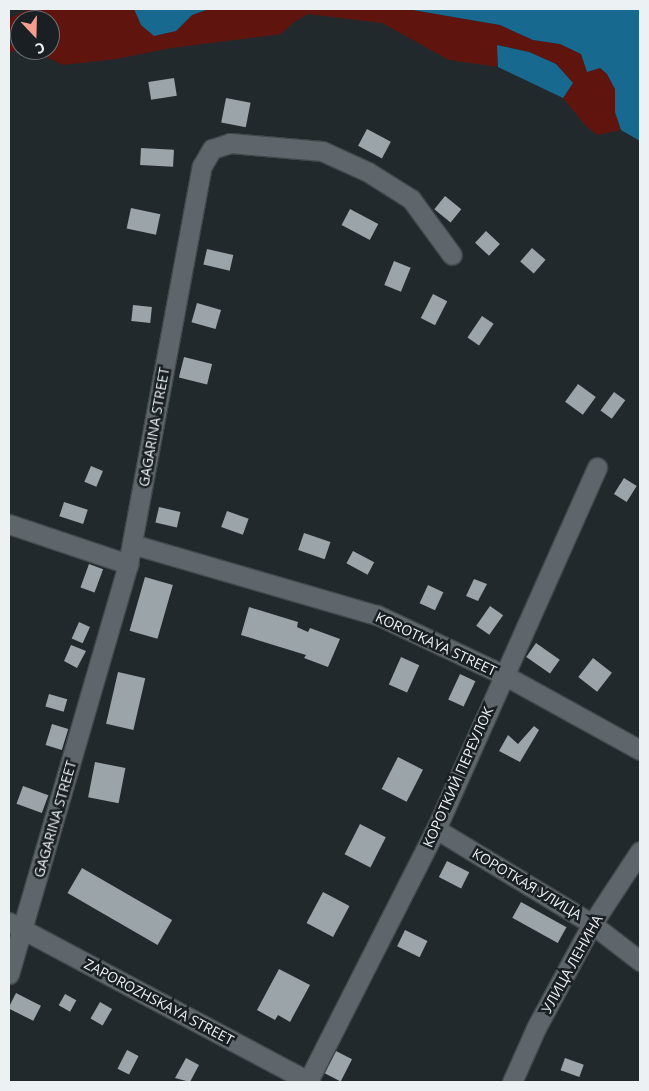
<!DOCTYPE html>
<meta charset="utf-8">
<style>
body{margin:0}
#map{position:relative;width:649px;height:1091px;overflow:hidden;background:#22292d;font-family:"Open Sans",sans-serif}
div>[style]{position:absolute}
.green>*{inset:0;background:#5f150d}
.water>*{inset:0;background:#186990}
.building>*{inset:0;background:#9ba4a9;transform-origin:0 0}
.roads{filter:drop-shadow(1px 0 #41484b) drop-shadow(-1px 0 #41484b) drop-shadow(0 1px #41484b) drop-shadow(0 -1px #41484b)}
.minor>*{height:19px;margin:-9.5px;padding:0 9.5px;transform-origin:9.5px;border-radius:9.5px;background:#5e666b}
span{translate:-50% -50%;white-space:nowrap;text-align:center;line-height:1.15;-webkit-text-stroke:5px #191f23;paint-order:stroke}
.street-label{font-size:14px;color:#ecf1f4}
.frame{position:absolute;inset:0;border:10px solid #ecf1f4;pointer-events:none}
.north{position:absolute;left:10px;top:10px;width:50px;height:50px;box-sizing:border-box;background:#191f23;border:1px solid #6d7377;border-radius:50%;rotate:159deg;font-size:14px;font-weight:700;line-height:20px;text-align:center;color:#ecf1f4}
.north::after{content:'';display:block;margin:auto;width:18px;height:22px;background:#f59d8e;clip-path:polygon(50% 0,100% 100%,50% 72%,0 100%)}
</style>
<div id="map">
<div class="green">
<i style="clip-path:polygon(30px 9px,134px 9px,141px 25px,176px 31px,192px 15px,209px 9px,407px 9px,500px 25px,533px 40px,560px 44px,581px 54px,587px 72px,600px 68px,607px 74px,615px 89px,615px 112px,621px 130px,597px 135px,585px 125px,563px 98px,573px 83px,556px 64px,529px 52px,498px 45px,498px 67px,449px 60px,382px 23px,308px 14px,294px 22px,281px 34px,171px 48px,116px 59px,63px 65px,46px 57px,39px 50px,50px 50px,50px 20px,20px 20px,20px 50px,9px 52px,9px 47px,14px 39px,9px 35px,9px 18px)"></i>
</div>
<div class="water">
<i style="clip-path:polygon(134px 9px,209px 9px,192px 15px,176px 31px,154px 36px,141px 25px)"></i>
<i style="clip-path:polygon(407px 9px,640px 9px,640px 141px,621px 130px,615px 112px,615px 89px,607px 74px,600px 68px,587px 72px,581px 54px,560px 44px,533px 40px,500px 25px)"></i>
<i style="clip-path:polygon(497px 45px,529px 52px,556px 64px,573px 83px,563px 98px,498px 67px)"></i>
</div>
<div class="building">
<i style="left:174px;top:78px;width:18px;height:26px;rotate:81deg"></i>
<i style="left:226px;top:98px;width:25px;height:25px;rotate:11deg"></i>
<i style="left:367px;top:129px;width:27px;height:19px;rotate:28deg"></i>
<i style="left:141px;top:148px;width:33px;height:17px;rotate:3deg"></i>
<i style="left:445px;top:196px;width:21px;height:17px;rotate:39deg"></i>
<i style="left:131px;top:208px;width:30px;height:21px;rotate:12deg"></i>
<i style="left:350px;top:209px;width:32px;height:18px;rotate:28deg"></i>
<i style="left:486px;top:231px;width:19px;height:16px;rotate:43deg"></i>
<i style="left:532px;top:248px;width:18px;height:18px;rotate:41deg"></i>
<i style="left:207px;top:249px;width:27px;height:16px;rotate:13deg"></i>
<i style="left:394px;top:261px;width:18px;height:26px;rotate:22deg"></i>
<i style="left:433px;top:294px;width:16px;height:27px;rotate:27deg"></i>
<i style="left:197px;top:303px;width:25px;height:20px;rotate:16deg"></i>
<i style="left:133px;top:305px;width:19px;height:16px;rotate:6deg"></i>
<i style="left:482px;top:316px;width:14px;height:26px;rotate:34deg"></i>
<i style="left:184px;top:357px;width:29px;height:21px;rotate:14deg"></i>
<i style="left:578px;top:384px;width:22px;height:22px;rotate:36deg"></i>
<i style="left:614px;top:392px;width:14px;height:23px;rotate:36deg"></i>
<i style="left:91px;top:466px;width:13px;height:17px;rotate:23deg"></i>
<i style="left:624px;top:478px;width:15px;height:19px;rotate:32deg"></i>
<i style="left:64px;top:502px;width:25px;height:15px;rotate:18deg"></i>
<i style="left:159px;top:507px;width:22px;height:16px;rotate:13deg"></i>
<i style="left:227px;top:511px;width:23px;height:17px;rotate:20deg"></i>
<i style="left:304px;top:533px;width:28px;height:18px;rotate:19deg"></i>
<i style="left:353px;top:551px;width:24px;height:14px;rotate:28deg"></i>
<i style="left:89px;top:564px;width:15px;height:25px;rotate:20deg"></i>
<i style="left:145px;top:577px;width:29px;height:56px;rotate:16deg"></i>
<i style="clip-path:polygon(474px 579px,487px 584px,478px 601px,466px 596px)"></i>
<i style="left:428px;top:585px;width:17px;height:20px;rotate:25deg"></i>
<i style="left:490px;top:606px;width:16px;height:24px;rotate:35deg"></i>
<i style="clip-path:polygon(249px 607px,298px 622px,297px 627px,308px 632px,310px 628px,340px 639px,328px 667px,304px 658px,306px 655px,241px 635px)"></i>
<i style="left:79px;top:622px;width:12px;height:18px;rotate:24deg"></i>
<i style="left:536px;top:643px;width:29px;height:17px;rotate:35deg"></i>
<i style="clip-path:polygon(71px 645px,86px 651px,77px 668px,64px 661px)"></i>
<i style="left:401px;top:657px;width:20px;height:30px;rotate:24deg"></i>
<i style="left:593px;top:658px;width:24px;height:24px;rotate:38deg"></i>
<i style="left:118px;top:672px;width:28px;height:53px;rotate:13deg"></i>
<i style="left:460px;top:674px;width:17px;height:28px;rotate:25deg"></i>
<i style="left:49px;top:694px;width:19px;height:13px;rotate:16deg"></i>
<i style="left:52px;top:724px;width:17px;height:22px;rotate:17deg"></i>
<i style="clip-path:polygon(534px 726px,539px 730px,520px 762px,499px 751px,508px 735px,518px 744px)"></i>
<i style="left:398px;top:757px;width:28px;height:36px;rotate:27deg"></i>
<i style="left:95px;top:762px;width:31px;height:36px;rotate:11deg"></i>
<i style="left:23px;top:786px;width:27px;height:19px;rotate:20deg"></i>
<i style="left:360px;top:824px;width:29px;height:34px;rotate:27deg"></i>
<i style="left:447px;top:861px;width:25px;height:18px;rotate:27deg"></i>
<i style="left:82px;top:868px;width:104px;height:29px;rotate:30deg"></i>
<i style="left:323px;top:892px;width:30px;height:35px;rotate:28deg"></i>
<i style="left:521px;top:902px;width:52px;height:18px;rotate:29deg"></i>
<i style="left:405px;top:930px;width:25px;height:18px;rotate:26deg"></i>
<i style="clip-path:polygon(279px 969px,310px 985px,290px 1022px,278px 1015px,275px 1020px,257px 1010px)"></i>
<i style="left:16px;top:993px;width:28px;height:17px;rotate:27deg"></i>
<i style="left:65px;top:994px;width:13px;height:13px;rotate:29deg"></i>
<i style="left:100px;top:1002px;width:14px;height:19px;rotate:30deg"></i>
<i style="left:127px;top:1050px;width:13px;height:21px;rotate:27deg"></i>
<i style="left:336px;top:1051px;width:18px;height:25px;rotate:27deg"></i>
<i style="clip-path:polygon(186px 1058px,199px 1065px,190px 1082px,175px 1078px)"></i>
<i style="left:565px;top:1058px;width:20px;height:13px;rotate:20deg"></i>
</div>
<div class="roads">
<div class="minor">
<i style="left:9px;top:524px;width:126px;rotate:18.6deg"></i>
<i style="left:132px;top:544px;width:255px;rotate:16.2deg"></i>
<i style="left:377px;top:615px;width:140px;rotate:25.3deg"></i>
<i style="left:504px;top:675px;width:155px;rotate:28.9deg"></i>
<i style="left:436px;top:829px;width:183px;rotate:31.3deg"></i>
<i style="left:592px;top:924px;width:61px;rotate:37.6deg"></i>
<i style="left:9px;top:922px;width:341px;rotate:28deg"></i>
<i style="left:9px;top:974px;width:427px;rotate:-73.8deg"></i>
<i style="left:128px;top:564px;width:405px;rotate:-79.5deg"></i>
<i style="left:202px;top:166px;width:20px;rotate:-60deg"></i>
<i style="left:212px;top:149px;width:19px;rotate:-18deg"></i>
<i style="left:230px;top:143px;width:92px;rotate:5deg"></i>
<i style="left:322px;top:151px;width:51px;rotate:24.5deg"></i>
<i style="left:368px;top:172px;width:51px;rotate:32.1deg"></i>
<i style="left:411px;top:199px;width:69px;rotate:53.8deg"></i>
<i style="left:308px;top:1081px;width:283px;rotate:-63.1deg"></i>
<i style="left:436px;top:829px;width:396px;rotate:-66deg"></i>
<i style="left:512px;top:1082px;width:59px;rotate:-66deg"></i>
<i style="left:536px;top:1028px;width:118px;rotate:-61.7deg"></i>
<i style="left:592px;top:924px;width:87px;rotate:-56.7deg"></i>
</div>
</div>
<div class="street-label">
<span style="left:154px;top:427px;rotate:-80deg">GAGARINA STREET</span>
<span style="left:436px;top:644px;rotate:25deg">KOROTKAYA STREET</span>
<span style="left:458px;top:777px;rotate:-66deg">КОРОТКИЙ ПЕРЕУЛОК</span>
<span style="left:55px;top:819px;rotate:-74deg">GAGARINA STREET</span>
<span style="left:527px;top:884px;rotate:31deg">КОРОТКАЯ УЛИЦА</span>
<span style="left:572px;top:964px;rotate:-61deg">УЛИЦА ЛЕНИНА</span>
<span style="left:159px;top:1002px;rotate:28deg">ZAPOROZHSKAYA STREET</span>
</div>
<div class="frame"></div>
<div class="north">С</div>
</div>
